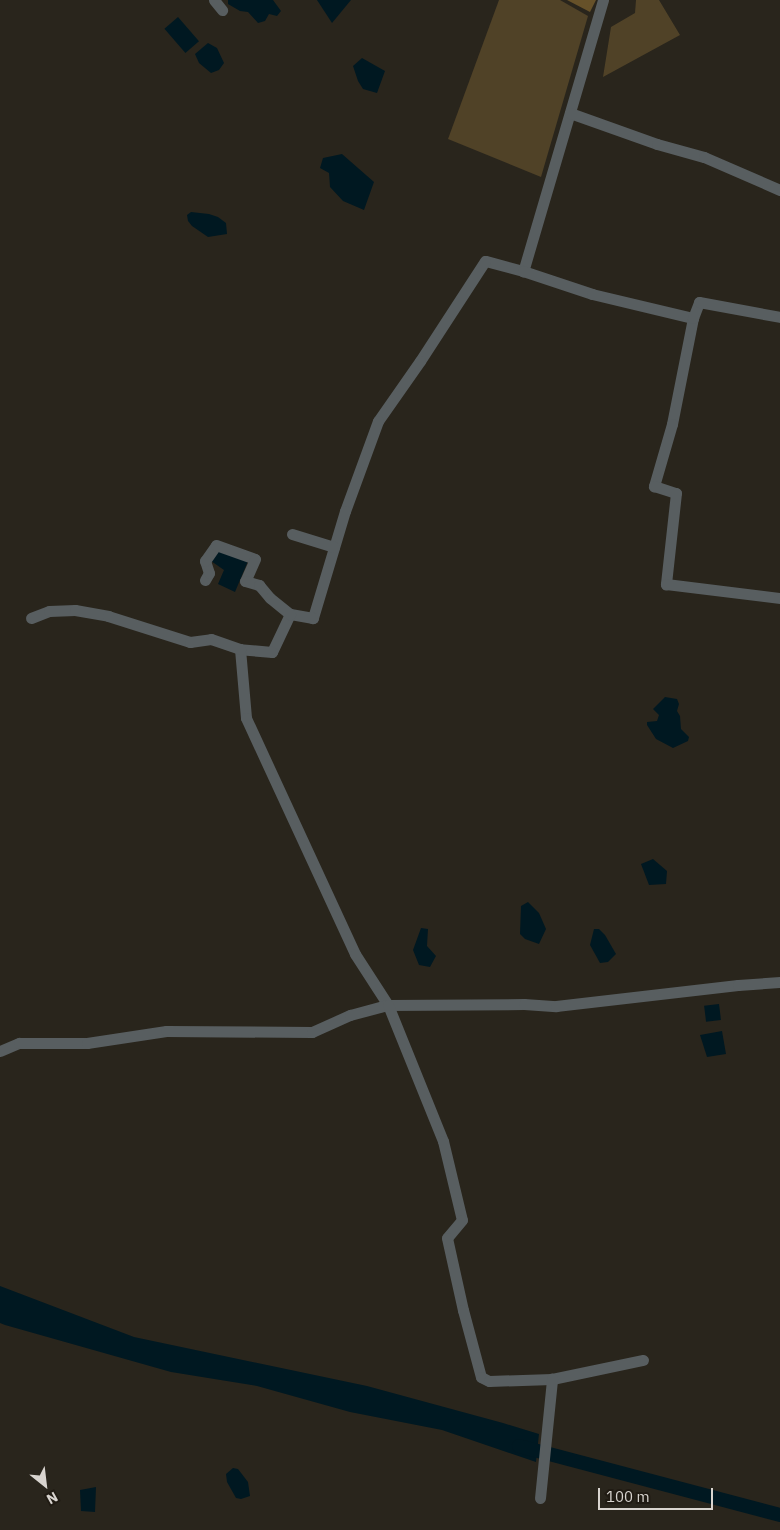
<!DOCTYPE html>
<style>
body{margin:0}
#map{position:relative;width:780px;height:1530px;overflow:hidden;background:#29251c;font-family:"IBM Plex Sans",sans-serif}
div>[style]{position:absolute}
.green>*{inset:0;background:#504227}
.forest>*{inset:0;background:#665129}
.water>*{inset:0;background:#001821;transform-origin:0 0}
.river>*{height:14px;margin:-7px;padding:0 7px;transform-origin:7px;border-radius:7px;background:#001821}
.minor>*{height:11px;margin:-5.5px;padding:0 5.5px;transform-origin:5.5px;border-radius:5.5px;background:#585e60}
span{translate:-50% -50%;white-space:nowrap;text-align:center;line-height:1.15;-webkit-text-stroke:5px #201b13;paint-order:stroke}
.north{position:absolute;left:20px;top:1460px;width:50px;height:50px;-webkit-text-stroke:4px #201b13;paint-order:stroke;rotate:151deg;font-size:14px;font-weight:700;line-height:20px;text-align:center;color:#d8d4cf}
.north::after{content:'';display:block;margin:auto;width:18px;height:22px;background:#d8d4cf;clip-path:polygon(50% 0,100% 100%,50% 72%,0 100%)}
.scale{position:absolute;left:598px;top:1488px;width:115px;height:22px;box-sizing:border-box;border:2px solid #d8d4cf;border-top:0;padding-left:6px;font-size:15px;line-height:18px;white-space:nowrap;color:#d8d4cf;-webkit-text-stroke:4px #201b13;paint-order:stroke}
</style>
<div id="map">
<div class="green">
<i style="clip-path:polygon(499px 0,560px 0,588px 16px,541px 177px,448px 139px)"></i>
<i style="clip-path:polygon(636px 0,659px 0,680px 35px,603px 77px,611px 27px,635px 13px)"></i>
</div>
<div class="forest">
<i style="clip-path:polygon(567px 0,596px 0,590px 12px)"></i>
</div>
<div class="water">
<i style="clip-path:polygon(228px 0,273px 0,281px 11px,277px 16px,269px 14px,265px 21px,258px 23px,248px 12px,240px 11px,228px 4px)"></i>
<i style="clip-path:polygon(317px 0,351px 0,332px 23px)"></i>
<i style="left:178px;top:17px;width:32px;height:18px;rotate:49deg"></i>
<i style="clip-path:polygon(208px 43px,217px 48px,224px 63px,219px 70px,211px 73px,199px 63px,195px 54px)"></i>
<i style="clip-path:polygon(362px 58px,385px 71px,377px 93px,363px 89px,358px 81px,353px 66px)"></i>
<i style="clip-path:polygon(342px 154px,374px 182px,364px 210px,343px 201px,330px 187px,329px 173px,320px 168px,323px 158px)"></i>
<i style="clip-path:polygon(191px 212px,209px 214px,218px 217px,226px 223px,227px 234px,208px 237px,192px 226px,188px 221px,187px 215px)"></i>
<i style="clip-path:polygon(217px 548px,248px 561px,235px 592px,218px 584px,224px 570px,211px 561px)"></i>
<i style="clip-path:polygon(665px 697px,677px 699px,679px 704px,677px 711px,680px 716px,681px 729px,689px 737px,688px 741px,673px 748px,656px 739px,647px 725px,647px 722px,657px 721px,659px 715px,653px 709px)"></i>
<i style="clip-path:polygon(653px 859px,667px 871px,666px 884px,649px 885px,641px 864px)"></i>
<i style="clip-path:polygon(528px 902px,539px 913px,546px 929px,539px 944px,525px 939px,520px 934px,521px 906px)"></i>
<i style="clip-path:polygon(421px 928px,428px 929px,427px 946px,436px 956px,430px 967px,419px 965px,413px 950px)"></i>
<i style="clip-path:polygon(594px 929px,599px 929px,605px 935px,616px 954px,608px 962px,600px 963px,590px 945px)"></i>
<i style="left:719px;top:1004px;width:16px;height:15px;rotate:83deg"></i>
<i style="clip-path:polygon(722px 1031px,726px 1054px,707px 1057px,700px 1035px)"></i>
<i style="clip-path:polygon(0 1286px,134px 1337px,367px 1386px,503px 1423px,539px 1434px,536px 1462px,442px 1430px,350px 1412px,257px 1386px,171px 1372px,5px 1325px,0 1323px)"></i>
<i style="clip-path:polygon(233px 1468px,238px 1469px,248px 1482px,250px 1496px,241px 1499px,236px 1498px,227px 1482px,226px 1474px)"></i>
<i style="clip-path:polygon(96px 1487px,95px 1512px,81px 1511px,80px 1490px)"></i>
</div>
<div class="river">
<i style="left:519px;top:1446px;width:270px;rotate:14.8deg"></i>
</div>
<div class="minor">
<i style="left:214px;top:0;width:13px;rotate:51deg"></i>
<i style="left:603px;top:0;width:283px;rotate:106.4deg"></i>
<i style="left:523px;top:271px;width:39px;rotate:-165deg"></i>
<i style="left:485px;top:261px;width:119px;rotate:123deg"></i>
<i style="left:420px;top:361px;width:73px;rotate:125deg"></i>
<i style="left:378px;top:421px;width:96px;rotate:110.1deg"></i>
<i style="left:345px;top:511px;width:112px;rotate:106.7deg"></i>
<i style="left:313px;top:618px;width:23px;rotate:-170deg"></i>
<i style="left:290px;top:614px;width:42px;rotate:115.3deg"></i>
<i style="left:272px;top:652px;width:32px;rotate:-175deg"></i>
<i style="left:240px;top:649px;width:69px;rotate:85deg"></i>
<i style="left:246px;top:718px;width:260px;rotate:65.2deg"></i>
<i style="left:355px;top:954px;width:61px;rotate:57.1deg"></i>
<i style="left:388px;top:1005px;width:136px;rotate:-0.4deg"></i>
<i style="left:524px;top:1004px;width:32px;rotate:4deg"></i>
<i style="left:556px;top:1006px;width:183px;rotate:-6.6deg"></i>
<i style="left:738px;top:985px;width:42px;rotate:-4.1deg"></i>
<i style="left:570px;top:113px;width:92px;rotate:19.6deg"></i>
<i style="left:657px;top:144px;width:49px;rotate:15.5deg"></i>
<i style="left:704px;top:157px;width:83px;rotate:23.5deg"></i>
<i style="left:523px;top:271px;width:73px;rotate:18.4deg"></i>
<i style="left:592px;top:294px;width:104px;rotate:13.4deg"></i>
<i style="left:693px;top:318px;width:108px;rotate:101.2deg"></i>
<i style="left:672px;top:424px;width:65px;rotate:106.2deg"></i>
<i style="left:654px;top:486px;width:23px;rotate:18deg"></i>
<i style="left:676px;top:493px;width:92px;rotate:96.3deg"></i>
<i style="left:666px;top:584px;width:115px;rotate:7deg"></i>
<i style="left:693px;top:318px;width:17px;rotate:-69deg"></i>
<i style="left:699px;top:302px;width:82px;rotate:10.5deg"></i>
<i style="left:292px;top:534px;width:44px;rotate:17.2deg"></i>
<i style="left:205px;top:580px;width:8px;rotate:-60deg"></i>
<i style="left:209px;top:573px;width:13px;rotate:-108deg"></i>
<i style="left:205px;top:561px;width:19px;rotate:-55deg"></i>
<i style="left:216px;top:545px;width:41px;rotate:19.7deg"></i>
<i style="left:255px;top:559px;width:24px;rotate:114deg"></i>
<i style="left:245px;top:581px;width:15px;rotate:16deg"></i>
<i style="left:259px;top:585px;width:17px;rotate:50deg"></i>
<i style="left:270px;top:598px;width:26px;rotate:39deg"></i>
<i style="left:31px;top:618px;width:19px;rotate:-21deg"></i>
<i style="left:49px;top:611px;width:26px;rotate:-2deg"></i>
<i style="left:75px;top:610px;width:34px;rotate:10deg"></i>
<i style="left:108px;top:616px;width:86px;rotate:17.6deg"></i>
<i style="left:190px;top:642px;width:21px;rotate:-8deg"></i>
<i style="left:211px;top:639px;width:31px;rotate:19deg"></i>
<i style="left:0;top:1051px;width:21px;rotate:-23deg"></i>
<i style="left:19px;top:1043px;width:68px"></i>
<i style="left:87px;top:1043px;width:80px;rotate:-8.6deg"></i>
<i style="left:166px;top:1031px;width:146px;rotate:0.4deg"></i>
<i style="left:312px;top:1032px;width:42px;rotate:-24.1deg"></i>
<i style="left:350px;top:1015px;width:39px;rotate:-15deg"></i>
<i style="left:388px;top:1005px;width:147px;rotate:68deg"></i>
<i style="left:443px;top:1141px;width:81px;rotate:76.5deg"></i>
<i style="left:462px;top:1220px;width:23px;rotate:130deg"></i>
<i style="left:447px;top:1238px;width:74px;rotate:77.5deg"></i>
<i style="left:463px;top:1310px;width:69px;rotate:75deg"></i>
<i style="left:481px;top:1377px;width:9px;rotate:27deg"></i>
<i style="left:489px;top:1381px;width:63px;rotate:-1.8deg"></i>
<i style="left:552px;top:1379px;width:93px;rotate:-11.8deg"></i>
<i style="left:540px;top:1498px;width:120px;rotate:-84.2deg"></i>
</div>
<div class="north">N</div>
<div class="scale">100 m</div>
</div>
